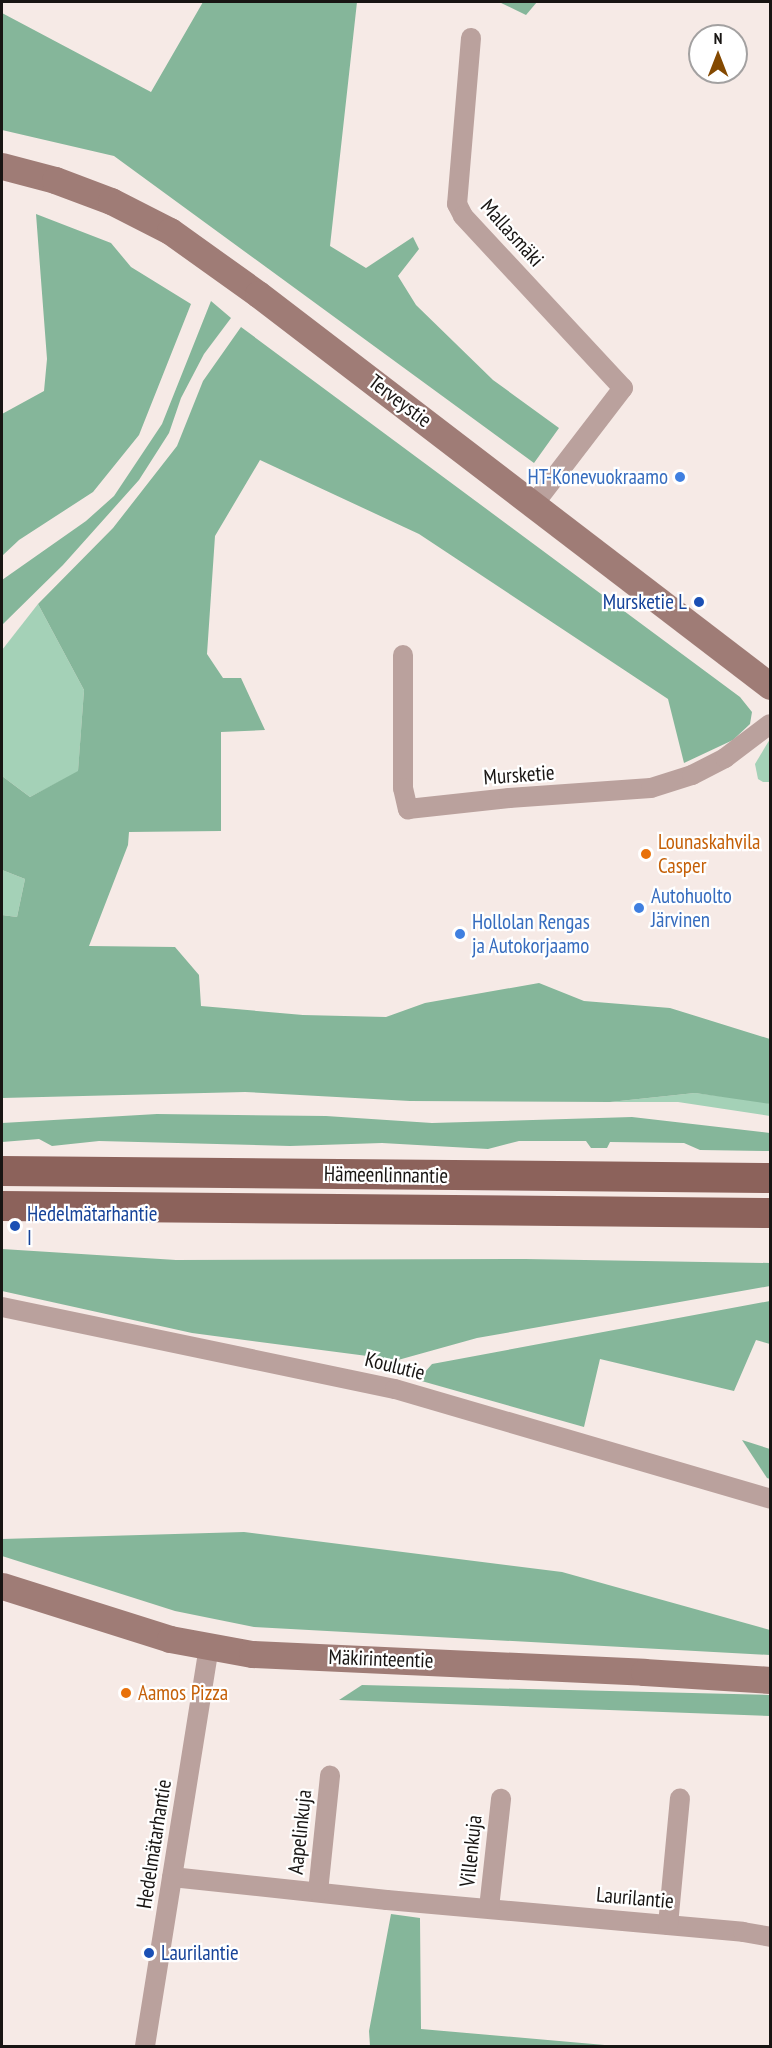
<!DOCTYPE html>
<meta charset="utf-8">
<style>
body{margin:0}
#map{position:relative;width:772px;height:2048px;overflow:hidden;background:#f6eae6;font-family:"PT Sans Narrow",sans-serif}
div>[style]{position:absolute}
.green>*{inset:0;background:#a4d1b7}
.forest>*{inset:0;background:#85b69a}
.street>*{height:20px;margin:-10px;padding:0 10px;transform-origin:10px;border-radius:10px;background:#baa19d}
.secondary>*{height:27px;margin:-13.5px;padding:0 13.5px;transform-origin:13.5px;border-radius:13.5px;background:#9f7c76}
.primary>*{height:30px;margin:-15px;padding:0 15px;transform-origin:15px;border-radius:15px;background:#8c625b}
.dots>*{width:16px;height:16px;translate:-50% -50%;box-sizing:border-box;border:3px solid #fff;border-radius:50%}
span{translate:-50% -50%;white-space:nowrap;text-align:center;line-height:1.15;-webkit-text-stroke:4.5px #fff;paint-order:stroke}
.street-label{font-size:21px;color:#181513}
.shop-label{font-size:21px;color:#366cbe}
.right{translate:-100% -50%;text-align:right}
.left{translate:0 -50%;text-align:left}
.transit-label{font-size:21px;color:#164399}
.food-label{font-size:21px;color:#c56008}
.frame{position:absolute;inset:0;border:3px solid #181513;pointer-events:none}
.north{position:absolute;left:688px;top:24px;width:60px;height:60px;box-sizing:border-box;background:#fff;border:2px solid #a3a1a1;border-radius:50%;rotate:0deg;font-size:16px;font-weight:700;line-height:24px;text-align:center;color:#181513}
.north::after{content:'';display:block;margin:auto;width:21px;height:27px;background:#844901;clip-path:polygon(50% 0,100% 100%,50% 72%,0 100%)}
</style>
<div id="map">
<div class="green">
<i style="clip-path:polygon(38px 604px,84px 690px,78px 772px,30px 797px,2px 776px,2px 650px)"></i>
<i style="clip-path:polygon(770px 739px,770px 782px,763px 782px,758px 779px,755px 764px)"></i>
<i style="clip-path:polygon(2px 870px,25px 879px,17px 917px,2px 915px)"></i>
<i style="clip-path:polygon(695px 1093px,760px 1101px,770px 1104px,770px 1116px,678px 1102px,610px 1102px)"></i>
</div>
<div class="forest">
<i style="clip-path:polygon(203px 2px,357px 2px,330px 246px,366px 268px,413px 237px,419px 249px,398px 276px,416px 305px,493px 380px,559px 428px,534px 463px,114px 156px,2px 130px,2px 13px,151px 92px)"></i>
<i style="clip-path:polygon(499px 2px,537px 2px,526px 15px)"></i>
<i style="clip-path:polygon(36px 214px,111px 243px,131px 267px,191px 304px,139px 435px,93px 492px,19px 540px,2px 556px,2px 414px,44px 391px,47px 359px)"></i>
<i style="clip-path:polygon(211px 301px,231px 318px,204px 354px,181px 398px,169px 433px,139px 480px,63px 565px,2px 625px,2px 580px,86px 521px,114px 496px,162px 424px)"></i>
<i style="clip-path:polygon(241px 327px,740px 697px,752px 712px,750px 724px,733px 740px,684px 763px,668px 699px,419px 534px,260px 460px,215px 536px,207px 654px,223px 678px,241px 678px,265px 730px,221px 732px,221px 831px,129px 832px,128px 845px,89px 946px,175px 947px,199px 975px,201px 1006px,303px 1015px,386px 1017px,425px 1003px,539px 983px,584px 1001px,670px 1008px,770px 1039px,770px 1104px,695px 1093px,610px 1102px,410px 1101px,245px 1092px,2px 1098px,2px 915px,17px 917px,25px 879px,2px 870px,2px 776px,30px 797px,78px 771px,84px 690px,38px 604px,113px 528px,177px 446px,203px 381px)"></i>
<i style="clip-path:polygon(157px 1114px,326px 1116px,432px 1123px,632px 1117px,770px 1133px,770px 1151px,700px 1150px,684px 1143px,610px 1142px,607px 1148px,591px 1148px,586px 1141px,519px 1141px,488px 1149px,382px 1143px,290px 1146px,99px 1141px,52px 1146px,39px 1139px,2px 1142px,2px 1123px)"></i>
<i style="clip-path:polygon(2px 1249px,176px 1260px,525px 1259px,770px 1263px,770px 1286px,477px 1338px,398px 1360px,192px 1333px,2px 1291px)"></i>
<i style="clip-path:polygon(770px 1301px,770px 1344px,756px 1340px,734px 1391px,600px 1359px,584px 1427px,418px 1380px,432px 1364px)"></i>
<i style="clip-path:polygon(742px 1440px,770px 1449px,770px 1479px,767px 1478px)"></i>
<i style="clip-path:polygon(244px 1532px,562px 1572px,770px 1630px,770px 1655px,254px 1627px,175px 1611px,2px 1556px,2px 1539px)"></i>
<i style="clip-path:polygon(362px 1685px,770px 1695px,770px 1716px,339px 1700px)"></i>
<i style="clip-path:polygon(391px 1914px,420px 1918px,421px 2029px,616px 2046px,370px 2046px,369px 2031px)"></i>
</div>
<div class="street">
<i style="left:471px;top:38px;width:167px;rotate:94.8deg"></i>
<i style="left:457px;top:204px;width:13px;rotate:63deg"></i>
<i style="left:463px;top:216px;width:235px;rotate:47.1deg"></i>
<i style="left:623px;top:388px;width:146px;rotate:127.5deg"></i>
<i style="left:403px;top:655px;width:133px;rotate:90deg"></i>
<i style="left:403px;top:788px;width:22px;rotate:77deg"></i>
<i style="left:408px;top:809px;width:102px;rotate:-6.2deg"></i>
<i style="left:509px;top:798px;width:142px;rotate:-4deg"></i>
<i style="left:651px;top:788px;width:43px;rotate:-17.6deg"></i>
<i style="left:692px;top:775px;width:37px;rotate:-27deg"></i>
<i style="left:725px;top:758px;width:56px;rotate:-37.1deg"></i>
<i style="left:2px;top:1307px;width:401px;rotate:11.8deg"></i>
<i style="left:395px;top:1389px;width:391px;rotate:16.3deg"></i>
<i style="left:172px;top:1877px;width:216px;rotate:6.1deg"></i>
<i style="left:387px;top:1900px;width:357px;rotate:5.1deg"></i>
<i style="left:743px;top:1932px;width:27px;rotate:10deg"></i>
<i style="left:318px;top:1892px;width:117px;rotate:-84.1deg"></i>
<i style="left:489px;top:1908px;width:110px;rotate:-83.7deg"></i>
<i style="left:668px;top:1925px;width:127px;rotate:-84.6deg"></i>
<i style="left:145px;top:2046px;width:403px;rotate:-80.9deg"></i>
</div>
<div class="secondary">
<i style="left:2px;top:166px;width:55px;rotate:14.8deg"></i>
<i style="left:55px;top:180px;width:60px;rotate:20.6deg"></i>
<i style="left:111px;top:201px;width:66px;rotate:27deg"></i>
<i style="left:170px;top:231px;width:108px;rotate:35.6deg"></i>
<i style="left:258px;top:294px;width:645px;rotate:37.44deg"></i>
<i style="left:2px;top:1586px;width:176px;rotate:17.5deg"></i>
<i style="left:170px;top:1639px;width:83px;rotate:10.4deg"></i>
<i style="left:252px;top:1654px;width:392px;rotate:2.6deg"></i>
<i style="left:644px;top:1672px;width:126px;rotate:3.6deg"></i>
</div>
<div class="primary">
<i style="left:2px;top:1171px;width:768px;rotate:0.52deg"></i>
<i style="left:2px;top:1206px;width:768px;rotate:0.52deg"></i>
</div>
<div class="dots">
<i style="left:680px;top:477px;background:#3f7fe0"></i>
<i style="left:699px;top:602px;background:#1a4fb4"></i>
<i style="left:646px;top:854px;background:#e8710a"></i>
<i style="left:639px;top:908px;background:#3f7fe0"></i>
<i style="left:460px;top:934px;background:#3f7fe0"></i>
<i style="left:15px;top:1226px;background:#1a4fb4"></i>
<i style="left:126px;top:1693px;background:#e8710a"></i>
<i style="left:149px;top:1953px;background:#1a4fb4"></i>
</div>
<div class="street-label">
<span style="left:512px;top:233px;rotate:48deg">Mallasmäki</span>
<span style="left:400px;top:401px;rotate:37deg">Terveystie</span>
<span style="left:519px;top:775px;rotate:-4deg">Mursketie</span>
<span style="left:386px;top:1175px;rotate:1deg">Hämeenlinnantie</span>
<span style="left:395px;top:1366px;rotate:14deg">Koulutie</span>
<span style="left:381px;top:1659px;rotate:2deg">Mäkirinteentie</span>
<span style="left:300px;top:1832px;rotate:-84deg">Aapelinkuja</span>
<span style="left:154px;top:1844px;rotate:-81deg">Hedelmätarhantie</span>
<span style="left:471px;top:1851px;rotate:-84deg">Villenkuja</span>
<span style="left:635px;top:1898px;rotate:5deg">Laurilantie</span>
</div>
<div class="shop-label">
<span class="right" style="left:668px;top:477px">HT-Konevuokraamo</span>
<span class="left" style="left:651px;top:908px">Autohuolto<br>Järvinen</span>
<span class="left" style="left:472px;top:934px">Hollolan Rengas<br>ja Autokorjaamo</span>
</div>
<div class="transit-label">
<span class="right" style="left:687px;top:602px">Mursketie L</span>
<span class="left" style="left:27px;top:1226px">Hedelmätarhantie<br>I</span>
<span class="left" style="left:161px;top:1953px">Laurilantie</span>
</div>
<div class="food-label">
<span class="left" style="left:658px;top:854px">Lounaskahvila<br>Casper</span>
<span class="left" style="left:138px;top:1693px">Aamos Pizza</span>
</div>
<div class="frame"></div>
<div class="north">N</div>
</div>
